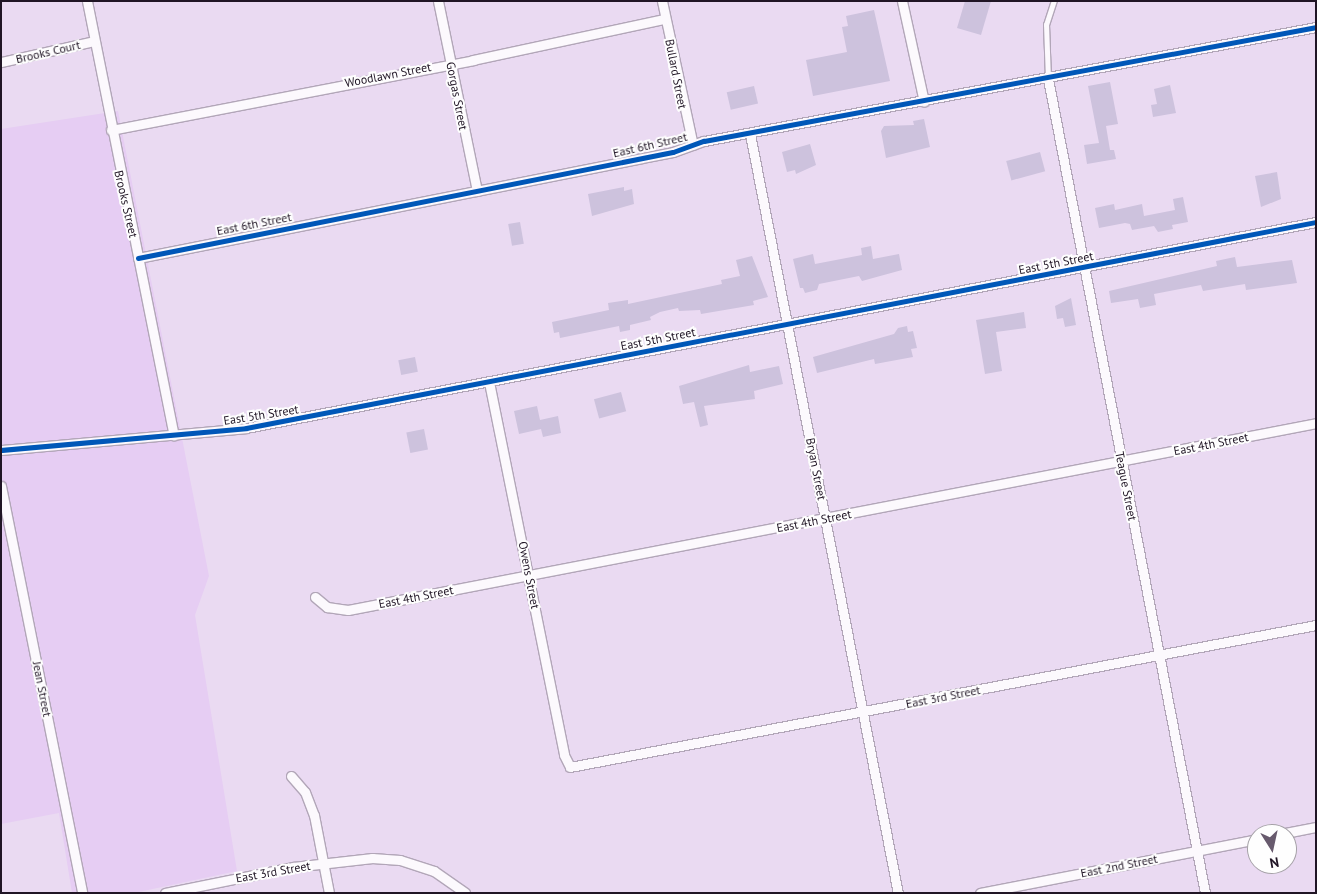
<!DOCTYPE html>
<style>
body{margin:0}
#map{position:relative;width:1317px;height:894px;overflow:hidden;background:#eadaf2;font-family:"PT Sans",sans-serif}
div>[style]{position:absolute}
.built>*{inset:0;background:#e6cdf3}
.building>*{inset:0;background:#cdc2dd;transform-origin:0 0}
.roads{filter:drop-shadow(1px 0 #b2a6b8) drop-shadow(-1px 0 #b2a6b8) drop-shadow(0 1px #b2a6b8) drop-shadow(0 -1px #b2a6b8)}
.lane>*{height:4.5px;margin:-2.25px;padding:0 2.25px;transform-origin:2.25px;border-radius:2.25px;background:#fcf9fd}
.street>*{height:9px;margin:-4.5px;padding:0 4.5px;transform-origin:4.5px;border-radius:4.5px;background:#fcf9fd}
.cycleway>*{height:5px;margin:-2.5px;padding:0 2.5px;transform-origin:2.5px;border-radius:2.5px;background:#0057b8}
span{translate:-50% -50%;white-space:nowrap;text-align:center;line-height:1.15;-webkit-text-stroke:4px #fefefe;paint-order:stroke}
.street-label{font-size:12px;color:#201525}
.frame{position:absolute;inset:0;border:2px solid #201525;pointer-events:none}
.north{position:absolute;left:1247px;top:824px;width:50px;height:50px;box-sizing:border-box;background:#fefefe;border:1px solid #a5a1a7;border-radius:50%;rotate:170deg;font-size:14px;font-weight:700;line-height:20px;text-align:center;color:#201525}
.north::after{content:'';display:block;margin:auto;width:18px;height:22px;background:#675a6d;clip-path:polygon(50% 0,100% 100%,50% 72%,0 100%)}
</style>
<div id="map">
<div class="built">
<i style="clip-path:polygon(118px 111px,209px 576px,195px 615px,237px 871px,134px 893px,72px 893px,59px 813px,1px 824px,1px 129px)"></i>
</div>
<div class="building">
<i style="clip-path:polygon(965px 1px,991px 1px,981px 35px,957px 28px)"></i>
<i style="clip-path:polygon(874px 10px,890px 81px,813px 96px,806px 60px,847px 52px,842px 27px,848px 26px,846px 16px)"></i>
<i style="clip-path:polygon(1110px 82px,1118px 124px,1106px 126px,1110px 150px,1114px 150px,1116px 159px,1087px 164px,1084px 145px,1099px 143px,1088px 86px)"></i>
<i style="clip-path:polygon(1170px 85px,1176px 113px,1153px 117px,1151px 105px,1157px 104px,1154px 89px)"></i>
<i style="left:754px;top:86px;width:18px;height:28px;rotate:77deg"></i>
<i style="clip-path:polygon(924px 119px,930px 147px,886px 158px,881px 131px,884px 126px,914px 125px,913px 121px)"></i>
<i style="clip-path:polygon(810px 144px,816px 165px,796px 174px,795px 170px,787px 172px,782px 152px)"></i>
<i style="left:1040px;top:152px;width:20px;height:35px;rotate:75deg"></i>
<i style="clip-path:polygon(1277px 172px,1281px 199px,1261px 207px,1255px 176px)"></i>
<i style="clip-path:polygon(624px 187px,624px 191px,632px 189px,634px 204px,592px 216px,588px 194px)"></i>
<i style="clip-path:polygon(1183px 197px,1188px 222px,1172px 225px,1173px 229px,1158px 232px,1154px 226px,1132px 230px,1130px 224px,1125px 223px,1099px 228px,1095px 208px,1114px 204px,1115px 210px,1142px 204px,1144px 216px,1175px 210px,1173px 199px)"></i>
<i style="left:520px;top:222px;width:22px;height:12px;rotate:80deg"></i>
<i style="clip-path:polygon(871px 246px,873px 259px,899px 254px,902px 270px,862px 281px,859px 276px,819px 284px,817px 290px,805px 293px,803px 288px,800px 288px,793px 259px,813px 254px,815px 264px,862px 255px,861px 248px)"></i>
<i style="clip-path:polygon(752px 256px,768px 297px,753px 301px,754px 305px,701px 314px,700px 310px,679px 311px,678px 308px,660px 312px,650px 317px,651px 320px,630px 325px,630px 330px,620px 332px,619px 326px,560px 338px,559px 332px,554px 333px,552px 322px,609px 310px,608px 303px,628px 300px,628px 304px,722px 284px,721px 280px,740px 276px,736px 260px)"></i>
<i style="clip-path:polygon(1235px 257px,1237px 267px,1292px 260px,1297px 283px,1246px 290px,1245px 284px,1203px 291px,1201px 285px,1154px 294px,1156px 305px,1140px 308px,1138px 299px,1111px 303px,1109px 291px,1217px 266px,1216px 261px)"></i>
<i style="clip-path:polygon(1071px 298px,1076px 325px,1065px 327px,1063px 318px,1057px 319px,1055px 306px)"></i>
<i style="clip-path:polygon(1024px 312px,1026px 328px,996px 332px,1002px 371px,985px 374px,976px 320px)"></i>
<i style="clip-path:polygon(907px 326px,908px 332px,913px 331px,917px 348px,911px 349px,913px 357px,875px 364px,874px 359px,817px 373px,813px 357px,894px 334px,898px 328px)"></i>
<i style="left:415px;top:357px;width:15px;height:17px;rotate:79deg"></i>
<i style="clip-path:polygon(749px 365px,750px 372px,779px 366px,783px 384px,754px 391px,755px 399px,704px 406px,708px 425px,700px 427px,694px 402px,683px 404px,679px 386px)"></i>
<i style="left:621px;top:392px;width:20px;height:28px;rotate:75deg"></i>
<i style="clip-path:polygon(537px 406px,540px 420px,558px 416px,561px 433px,543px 437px,541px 429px,519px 434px,514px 411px)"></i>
<i style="left:424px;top:429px;width:21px;height:18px;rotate:79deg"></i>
</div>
<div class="roads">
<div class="lane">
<i style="left:1048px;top:79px;width:54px;rotate:-92.1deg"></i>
<i style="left:1046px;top:25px;width:25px;rotate:-72deg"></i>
</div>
<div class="street">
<i style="left:87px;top:1px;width:443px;rotate:78.7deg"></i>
<i style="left:438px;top:1px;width:194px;rotate:78.4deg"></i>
<i style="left:662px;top:1px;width:147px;rotate:77.9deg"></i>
<i style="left:902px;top:1px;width:103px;rotate:77.7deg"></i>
<i style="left:1px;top:62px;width:95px;rotate:-12.7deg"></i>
<i style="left:1048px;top:79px;width:829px;rotate:79.08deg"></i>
<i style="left:111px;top:130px;width:369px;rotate:-10.9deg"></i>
<i style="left:473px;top:60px;width:196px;rotate:-12.1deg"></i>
<i style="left:750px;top:134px;width:773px;rotate:78.97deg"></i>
<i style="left:138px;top:258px;width:545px;rotate:-11.21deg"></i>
<i style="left:673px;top:152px;width:33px;rotate:-20deg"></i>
<i style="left:704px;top:141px;width:623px;rotate:-10.55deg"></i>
<i style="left:489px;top:382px;width:380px;rotate:78.6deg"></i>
<i style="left:564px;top:755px;width:13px;rotate:63deg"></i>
<i style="left:570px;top:767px;width:759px;rotate:-10.78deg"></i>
<i style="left:1px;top:450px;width:246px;rotate:-5.1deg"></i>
<i style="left:246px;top:428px;width:1090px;rotate:-10.9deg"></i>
<i style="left:1px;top:486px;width:415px;rotate:78.7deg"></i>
<i style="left:315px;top:597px;width:16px;rotate:40deg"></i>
<i style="left:327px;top:607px;width:21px;rotate:8deg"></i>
<i style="left:348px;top:610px;width:986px;rotate:-10.93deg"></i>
<i style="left:291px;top:776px;width:21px;rotate:49deg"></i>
<i style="left:305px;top:792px;width:25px;rotate:69deg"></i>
<i style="left:314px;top:815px;width:79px;rotate:79.1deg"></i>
<i style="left:1280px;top:834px;width:37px;rotate:-11deg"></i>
<i style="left:165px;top:893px;width:131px;rotate:-11.5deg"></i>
<i style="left:293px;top:867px;width:80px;rotate:-6.5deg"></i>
<i style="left:372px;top:858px;width:28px;rotate:4deg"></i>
<i style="left:400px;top:860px;width:36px;rotate:18deg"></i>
<i style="left:434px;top:871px;width:38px;rotate:35deg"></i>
<i style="left:980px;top:893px;width:282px;rotate:-11deg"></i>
</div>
</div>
<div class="cycleway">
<i style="left:138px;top:258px;width:545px;rotate:-11.21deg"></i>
<i style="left:673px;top:152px;width:33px;rotate:-20deg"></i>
<i style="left:704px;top:141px;width:623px;rotate:-10.55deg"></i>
<i style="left:1px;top:450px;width:246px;rotate:-5.1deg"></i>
<i style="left:246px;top:428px;width:1090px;rotate:-10.9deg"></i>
</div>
<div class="street-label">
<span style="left:48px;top:52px;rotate:-13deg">Brooks Court</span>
<span style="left:676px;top:74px;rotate:79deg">Bullard Street</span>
<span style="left:388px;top:75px;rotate:-11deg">Woodlawn Street</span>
<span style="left:457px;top:96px;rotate:79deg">Gorgas Street</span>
<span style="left:650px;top:145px;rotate:-13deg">East 6th Street</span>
<span style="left:126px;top:204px;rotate:77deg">Brooks Street</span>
<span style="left:254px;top:224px;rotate:-11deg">East 6th Street</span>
<span style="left:1056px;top:263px;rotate:-11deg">East 5th Street</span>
<span style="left:658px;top:339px;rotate:-11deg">East 5th Street</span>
<span style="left:261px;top:415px;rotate:-9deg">East 5th Street</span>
<span style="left:1211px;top:444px;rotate:-11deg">East 4th Street</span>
<span style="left:816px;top:469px;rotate:79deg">Bryan Street</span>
<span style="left:1126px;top:486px;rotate:79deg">Teague Street</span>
<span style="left:814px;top:521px;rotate:-11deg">East 4th Street</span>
<span style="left:529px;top:575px;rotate:79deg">Owens Street</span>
<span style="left:416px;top:597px;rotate:-11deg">East 4th Street</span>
<span style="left:42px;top:689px;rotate:79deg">Jean Street</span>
<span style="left:943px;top:697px;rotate:-11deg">East 3rd Street</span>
<span style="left:1119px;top:866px;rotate:-11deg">East 2nd Street</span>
<span style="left:273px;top:872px;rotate:-10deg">East 3rd Street</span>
</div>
<div class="frame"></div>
<div class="north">N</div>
</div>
